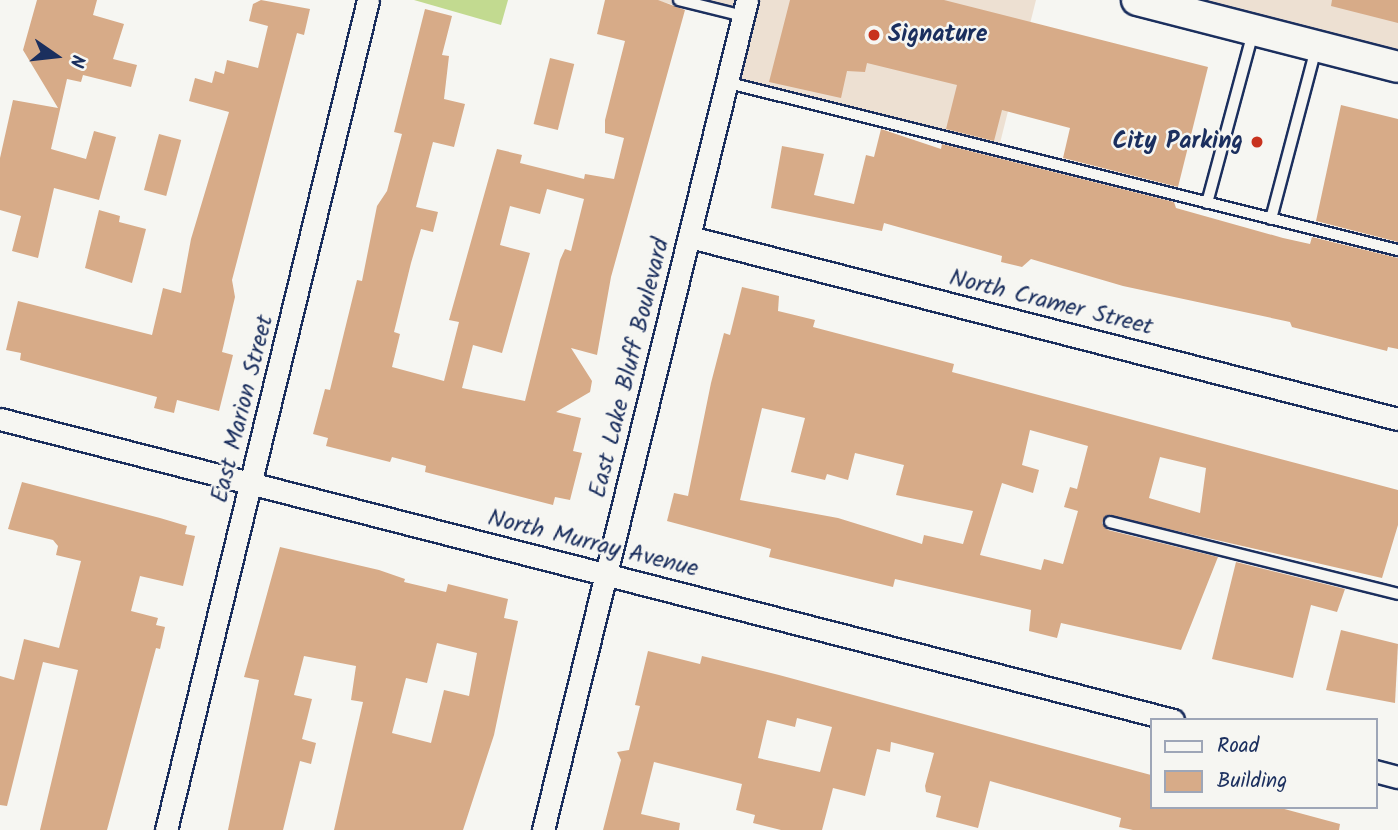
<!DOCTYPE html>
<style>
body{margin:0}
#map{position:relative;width:1398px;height:830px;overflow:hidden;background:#f6f6f2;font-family:Kalam,sans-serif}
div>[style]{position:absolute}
.built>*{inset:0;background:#ede0d2}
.green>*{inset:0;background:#c2da90}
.building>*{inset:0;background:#d7ab88;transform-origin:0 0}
.roads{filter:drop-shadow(2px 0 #1b2f5e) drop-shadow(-2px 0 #1b2f5e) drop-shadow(0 2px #1b2f5e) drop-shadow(0 -2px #1b2f5e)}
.service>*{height:10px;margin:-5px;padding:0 5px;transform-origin:5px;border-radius:5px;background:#f6f6f2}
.minor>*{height:21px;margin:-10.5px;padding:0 10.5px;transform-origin:10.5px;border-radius:10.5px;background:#f6f6f2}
.secondary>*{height:30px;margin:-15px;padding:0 15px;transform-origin:15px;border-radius:15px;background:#f6f6f2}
.dots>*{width:19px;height:19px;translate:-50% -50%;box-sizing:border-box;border:4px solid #f6f6f2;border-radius:50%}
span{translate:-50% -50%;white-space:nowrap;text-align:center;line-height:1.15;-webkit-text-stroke:5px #f6f6f2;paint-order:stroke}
.poi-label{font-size:24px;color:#1b2f5e;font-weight:700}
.left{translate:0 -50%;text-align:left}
.right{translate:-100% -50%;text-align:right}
.street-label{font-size:24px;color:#1b2f5e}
.legend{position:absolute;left:1150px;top:718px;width:228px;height:91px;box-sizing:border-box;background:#f6f6f2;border:2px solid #9ea6b7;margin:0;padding:9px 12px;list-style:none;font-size:21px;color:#1b2f5e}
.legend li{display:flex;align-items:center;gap:14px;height:35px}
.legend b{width:35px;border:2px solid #9ea6b7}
.north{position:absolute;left:21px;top:21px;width:70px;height:70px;-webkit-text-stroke:5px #f6f6f2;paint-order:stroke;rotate:104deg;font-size:19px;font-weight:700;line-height:28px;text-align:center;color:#1b2f5e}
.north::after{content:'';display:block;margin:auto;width:24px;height:32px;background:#1b2f5e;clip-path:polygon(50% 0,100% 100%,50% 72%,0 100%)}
</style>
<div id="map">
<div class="built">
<i style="clip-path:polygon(655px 0,1036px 0,998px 151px,729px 83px,741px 22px)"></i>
<i style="clip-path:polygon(1184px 0,1398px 0,1398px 67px)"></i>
</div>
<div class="green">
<i style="clip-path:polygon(414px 0,508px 0,501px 25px)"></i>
</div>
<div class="building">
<i style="clip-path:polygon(37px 0,97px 0,93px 15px,124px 24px,113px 59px,137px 65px,131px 87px,83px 75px,81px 82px,67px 79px,51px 149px,86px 159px,94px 131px,116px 137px,99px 200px,54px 188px,38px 258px,12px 251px,21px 216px,0 210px,0 158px,13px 100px,58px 108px,23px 50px)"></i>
<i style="clip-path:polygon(261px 0,310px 9px,304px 35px,297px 33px,232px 280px,235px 297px,222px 352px,233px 355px,219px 411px,177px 400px,174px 413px,154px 408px,157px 397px,20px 360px,21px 353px,6px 350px,18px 301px,152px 335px,163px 288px,181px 293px,191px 239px,229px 112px,189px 101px,195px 78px,212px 83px,215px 71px,224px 74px,227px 60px,258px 68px,268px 26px,249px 21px,253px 4px)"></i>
<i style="clip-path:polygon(evenodd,605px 0,658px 0,685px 10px,611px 277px,597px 355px,571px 348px,592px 381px,590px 392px,556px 412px,581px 418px,573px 451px,582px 453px,570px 500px,555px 497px,553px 505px,425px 472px,426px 466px,392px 457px,390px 462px,326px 446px,328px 438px,313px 434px,325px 389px,330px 390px,357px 280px,362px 281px,377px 206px,387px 191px,402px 134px,394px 132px,425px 9px,452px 16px,442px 55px,449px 56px,444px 99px,465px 104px,454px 147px,433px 142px,416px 207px,438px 212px,433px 232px,421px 229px,411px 263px,394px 332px,400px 334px,392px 367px,444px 381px,459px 322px,449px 320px,497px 149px,522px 155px,520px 163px,584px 179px,585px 174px,614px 179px,624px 138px,605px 133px,605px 120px,625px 41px,597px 34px,605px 0,547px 189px,584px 199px,571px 251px,565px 249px,560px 260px,525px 401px,462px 388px,473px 345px,502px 353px,530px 253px,500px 245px,510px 206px,540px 214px,547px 189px)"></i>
<i style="clip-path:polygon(790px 0,944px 0,1208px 67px,1178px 187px,1063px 158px,1070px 128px,1002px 110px,994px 141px,946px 129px,957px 85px,867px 63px,865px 72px,847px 71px,841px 98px,769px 82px)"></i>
<i style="clip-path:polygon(1332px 0,1398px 0,1398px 23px,1331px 6px)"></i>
<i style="left:550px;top:58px;width:25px;height:68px;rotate:14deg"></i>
<i style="clip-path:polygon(1341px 105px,1398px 119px,1398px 242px,1316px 221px)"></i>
<i style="clip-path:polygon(881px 129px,941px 149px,942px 144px,1174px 202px,1176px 208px,1283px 238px,1310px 244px,1312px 237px,1398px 258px,1398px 349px,1388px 347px,1387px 351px,1292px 327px,1290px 322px,1123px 286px,1031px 259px,1022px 267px,1001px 262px,1002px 256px,884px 223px,882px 231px,771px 208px,782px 146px,824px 154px,814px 195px,854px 204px,866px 155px,874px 157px)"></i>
<i style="left:159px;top:134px;width:23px;height:58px;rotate:15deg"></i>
<i style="clip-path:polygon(99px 210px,120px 216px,119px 222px,146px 229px,132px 283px,85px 268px)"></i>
<i style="clip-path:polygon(evenodd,742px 287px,779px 296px,778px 311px,815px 320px,813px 327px,954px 364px,952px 372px,1398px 490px,1398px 525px,1382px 578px,1107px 515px,1102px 523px,1108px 530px,1218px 557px,1181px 650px,1061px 623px,1057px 638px,1029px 631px,1031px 610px,895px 579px,893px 587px,769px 557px,771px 549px,667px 521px,674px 493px,688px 496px,711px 383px,724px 333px,730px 335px,742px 287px,762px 408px,805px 418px,791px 472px,825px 480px,827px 474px,848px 480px,855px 453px,904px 465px,896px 495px,973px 511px,963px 544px,924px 535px,922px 544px,838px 518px,740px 500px,762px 408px,742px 287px,1030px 430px,1088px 446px,1077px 489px,1070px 487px,1064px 507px,1078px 511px,1063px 564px,1044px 559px,1041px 570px,980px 555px,1002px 483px,1033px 493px,1039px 470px,1022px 465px,1030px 430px,742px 287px,1160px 457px,1206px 468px,1200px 513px,1149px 498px,1160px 457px)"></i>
<i style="clip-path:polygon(22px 482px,160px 518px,187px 526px,185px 534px,195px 536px,183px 586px,140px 576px,131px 611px,158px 618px,156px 625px,165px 627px,160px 649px,156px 648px,107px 830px,40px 830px,78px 670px,43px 662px,7px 806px,0 805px,0 676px,14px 680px,24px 639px,59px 648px,81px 561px,56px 555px,58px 546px,53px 540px,8px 529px)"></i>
<i style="clip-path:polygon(evenodd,280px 547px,379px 570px,405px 579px,404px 582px,446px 592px,448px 584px,508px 599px,504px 618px,518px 621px,494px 735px,463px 830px,334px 830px,363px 702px,351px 700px,356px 666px,304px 656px,294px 695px,312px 699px,302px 739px,316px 743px,311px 764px,300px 761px,283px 830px,228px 830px,259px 680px,244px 677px,280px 547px,437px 643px,477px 653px,469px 696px,444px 690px,431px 743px,392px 733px,406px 678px,427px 683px,437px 643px)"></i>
<i style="clip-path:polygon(1236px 562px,1345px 589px,1337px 612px,1311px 605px,1293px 678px,1212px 659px)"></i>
<i style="clip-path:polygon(1341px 630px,1398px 644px,1395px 703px,1326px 690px)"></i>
<i style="clip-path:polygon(evenodd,648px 651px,700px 664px,702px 656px,779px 675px,1151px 775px,1151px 807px,1277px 807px,1340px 824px,1339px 830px,1133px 830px,1119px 827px,1121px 818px,990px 781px,978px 828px,936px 817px,941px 796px,926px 792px,925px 786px,934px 753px,891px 742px,890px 752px,877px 749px,865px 796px,833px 788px,822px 830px,781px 830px,753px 823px,755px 815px,736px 810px,742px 784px,654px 762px,641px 814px,680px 823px,679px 830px,603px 830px,621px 760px,617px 752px,629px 750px,640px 706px,635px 705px,648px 651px,797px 718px,832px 727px,820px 772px,758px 758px,767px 720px,795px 727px,797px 718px)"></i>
</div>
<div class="roads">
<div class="service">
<i style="left:679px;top:0;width:66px;rotate:14deg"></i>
<i style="left:729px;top:83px;width:690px;rotate:14.02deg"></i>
<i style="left:1207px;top:203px;width:177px;rotate:-74.9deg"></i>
<i style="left:1271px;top:219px;width:176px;rotate:-75.2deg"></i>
<i style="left:1110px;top:522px;width:297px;rotate:14deg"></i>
</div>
<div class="minor">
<i style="left:690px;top:237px;width:731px;rotate:14.42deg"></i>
<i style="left:0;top:419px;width:1211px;rotate:14.39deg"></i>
<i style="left:1375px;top:771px;width:24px;rotate:15deg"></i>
<i style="left:166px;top:830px;width:854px;rotate:-76.32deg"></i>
<i style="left:543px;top:830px;width:855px;rotate:-76.19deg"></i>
</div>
<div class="secondary">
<i style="left:1137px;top:0;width:269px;rotate:14.4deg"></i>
</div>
</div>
<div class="dots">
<i style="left:874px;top:35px;background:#c8321e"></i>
<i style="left:1257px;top:142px;background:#c8321e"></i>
</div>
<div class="poi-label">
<span class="left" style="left:888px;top:35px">Signature</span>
<span class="right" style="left:1243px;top:142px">City Parking</span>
</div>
<div class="street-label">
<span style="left:1051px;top:303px;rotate:14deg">North Cramer Street</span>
<span style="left:630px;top:368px;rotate:-76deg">East Lake Bluff Boulevard</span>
<span style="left:243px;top:409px;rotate:-76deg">East Marion Street</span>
<span style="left:593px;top:544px;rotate:14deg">North Murray Avenue</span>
</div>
<ul class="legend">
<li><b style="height:9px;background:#f6f6f2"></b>Road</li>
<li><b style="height:19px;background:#d7ab88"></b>Building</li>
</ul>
<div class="north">N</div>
</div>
